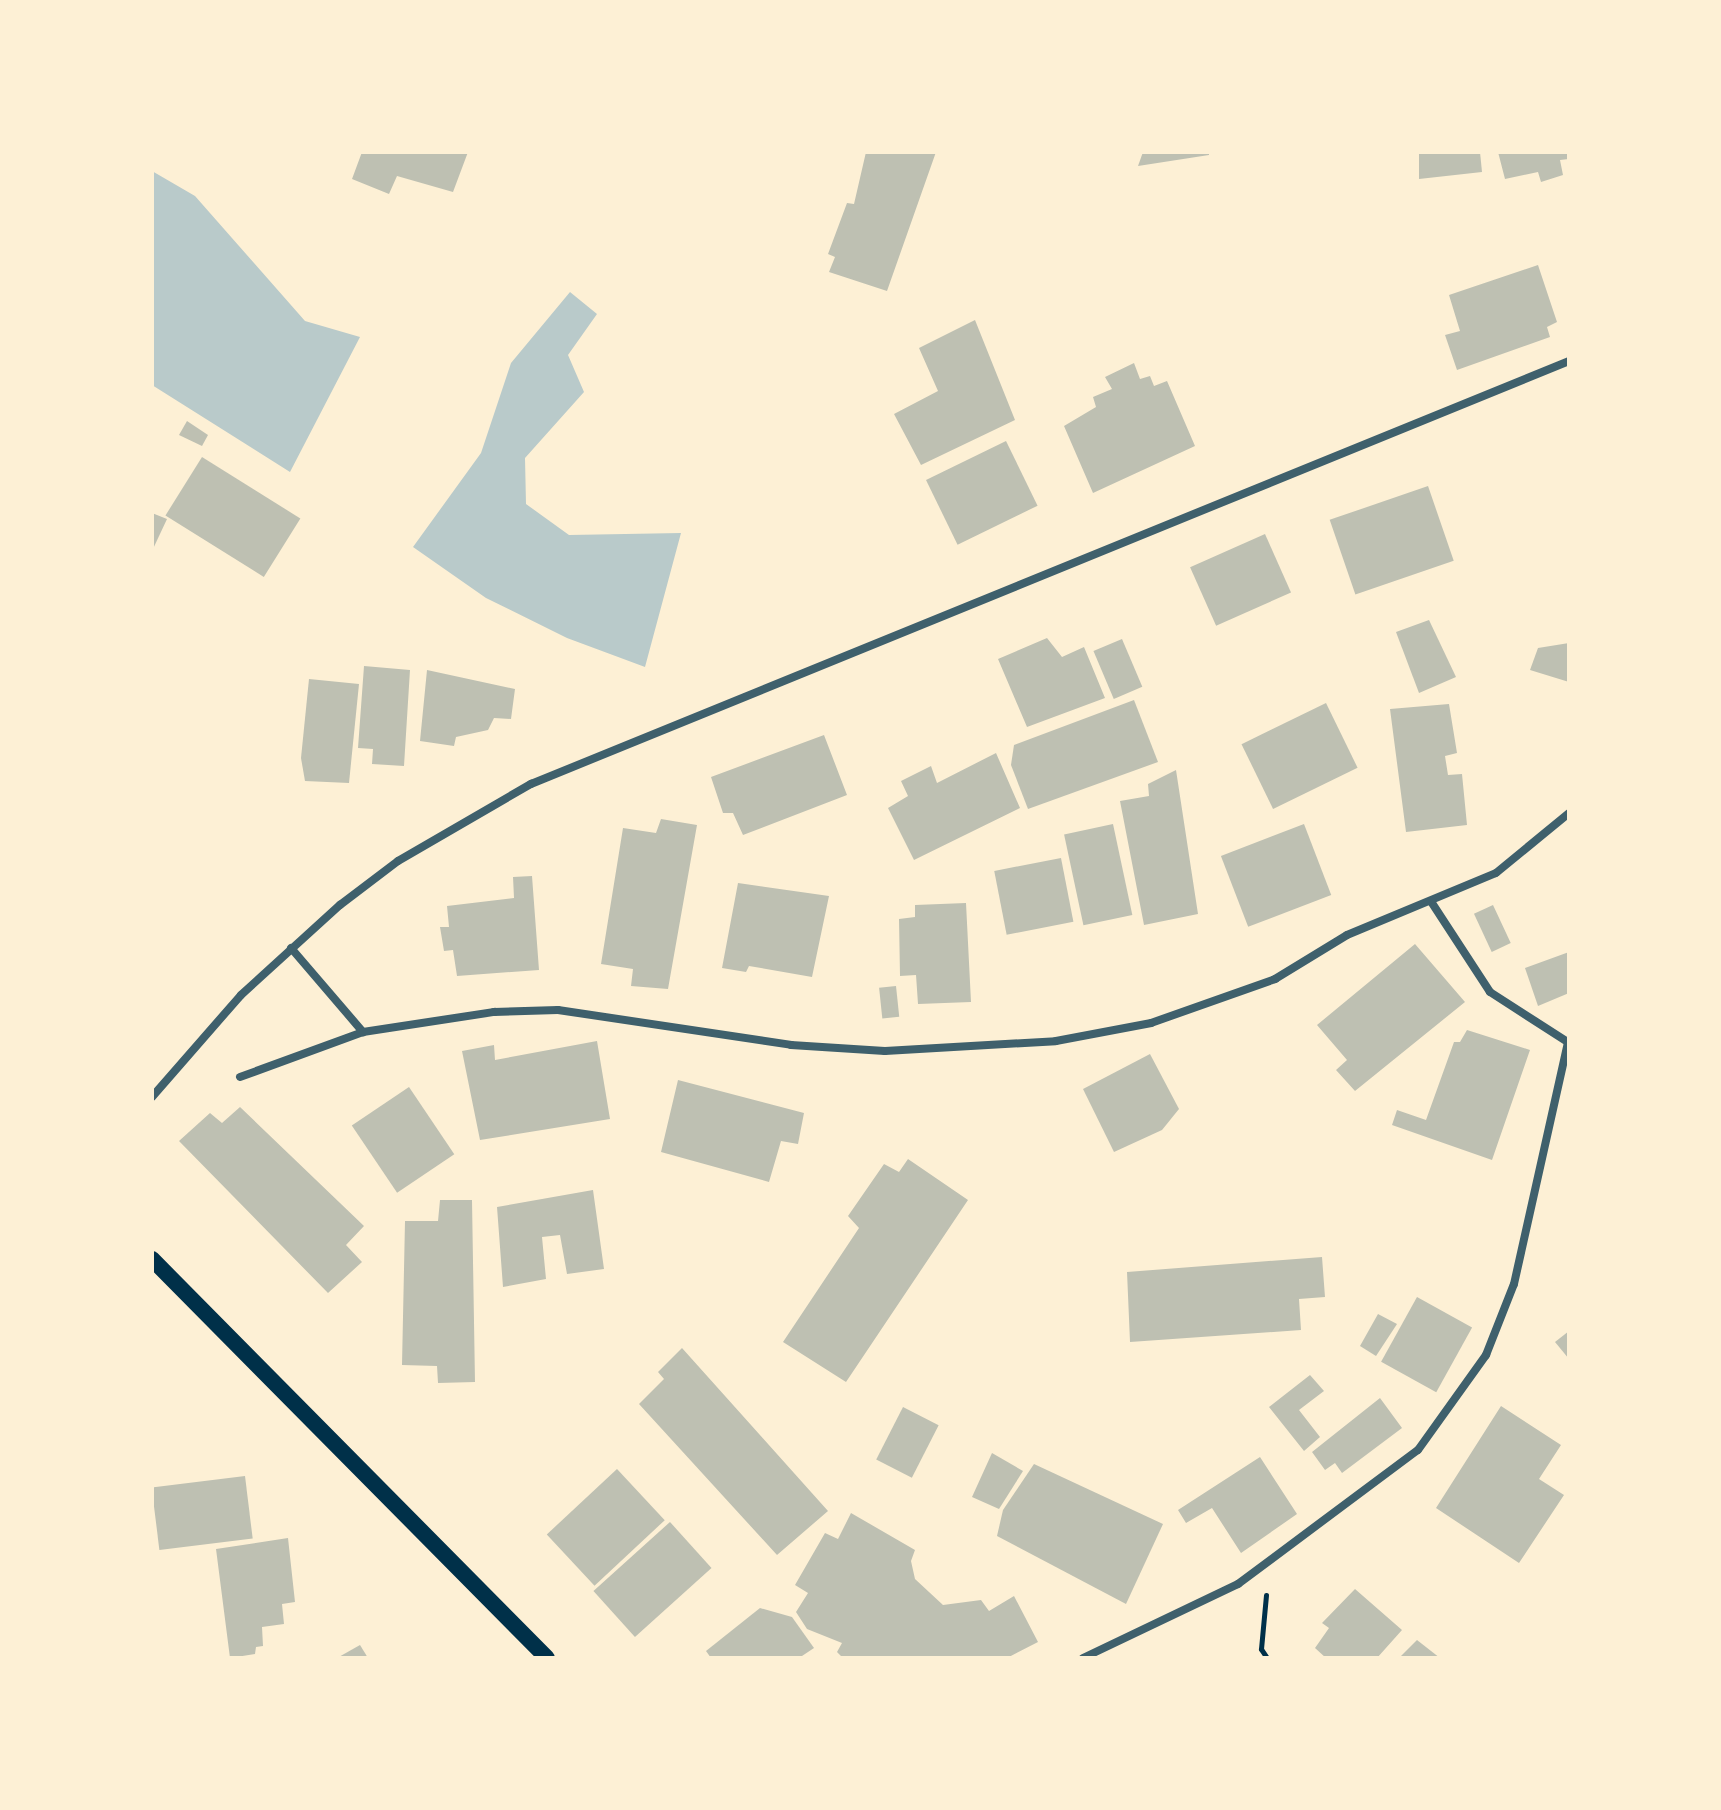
<!DOCTYPE html>
<style>
body{margin:0}
#map{position:relative;width:1721px;height:1810px;overflow:hidden;background:#fdf0d5;font-family:Quicksand,sans-serif}
div>[style]{position:absolute}
.green>*{inset:0;background:#b9caca}
.building>*{inset:0;background:#bec0b2;transform-origin:0 0}
.path>*{height:5px;margin:-2.5px;padding:0 2.5px;transform-origin:2.5px;border-radius:2.5px;background:#003049}
.minor>*{height:8px;margin:-4px;padding:0 4px;transform-origin:4px;border-radius:4px;background:#3f606c}
.secondary>*{height:16px;margin:-8px;padding:0 8px;transform-origin:8px;border-radius:8px;background:#003049}
span{translate:-50% -50%;white-space:nowrap;text-align:center;line-height:1.15;-webkit-text-stroke:8px #fdf0d5;paint-order:stroke}
.frame{position:absolute;inset:0;border:154px solid #fdf0d5;pointer-events:none}
</style>
<div id="map">
<div class="green">
<i style="clip-path:polygon(152px 171px,195px 196px,305px 321px,360px 337px,290px 472px,152px 385px)"></i>
<i style="clip-path:polygon(570px 292px,597px 314px,568px 355px,584px 392px,525px 458px,526px 504px,569px 535px,681px 533px,645px 667px,567px 638px,486px 598px,413px 547px,481px 453px,511px 363px)"></i>
</div>
<div class="building">
<i style="clip-path:polygon(362px 152px,468px 152px,453px 192px,397px 176px,389px 194px,352px 179px)"></i>
<i style="clip-path:polygon(866px 152px,936px 152px,887px 291px,829px 272px,835px 257px,828px 254px,847px 203px,854px 204px)"></i>
<i style="clip-path:polygon(1143px 152px,1209px 152px,1209px 155px,1138px 166px)"></i>
<i style="clip-path:polygon(1419px 152px,1480px 152px,1482px 172px,1419px 179px)"></i>
<i style="clip-path:polygon(1498px 152px,1569px 152px,1569px 159px,1560px 160px,1563px 175px,1541px 182px,1538px 172px,1505px 179px)"></i>
<i style="clip-path:polygon(1538px 265px,1557px 322px,1547px 327px,1550px 337px,1457px 370px,1445px 335px,1460px 331px,1449px 295px)"></i>
<i style="clip-path:polygon(975px 320px,1015px 420px,921px 465px,894px 414px,938px 391px,919px 348px)"></i>
<i style="clip-path:polygon(1134px 363px,1140px 379px,1150px 376px,1154px 386px,1167px 381px,1195px 446px,1093px 493px,1064px 426px,1096px 407px,1093px 397px,1112px 389px,1105px 377px)"></i>
<i style="clip-path:polygon(187px 421px,208px 435px,202px 446px,179px 435px)"></i>
<i style="left:1006px;top:441px;width:72px;height:89px;rotate:64deg"></i>
<i style="left:202px;top:457px;width:116px;height:69px;rotate:32deg"></i>
<i style="left:1428px;top:486px;width:79px;height:104px;rotate:71deg"></i>
<i style="clip-path:polygon(152px 513px,167px 519px,152px 551px)"></i>
<i style="left:1265px;top:534px;width:64px;height:82px;rotate:66deg"></i>
<i style="clip-path:polygon(1429px 620px,1456px 677px,1419px 693px,1396px 632px)"></i>
<i style="clip-path:polygon(1047px 638px,1062px 657px,1084px 647px,1105px 698px,1027px 727px,998px 659px)"></i>
<i style="left:1122px;top:639px;width:52px;height:31px;rotate:67deg"></i>
<i style="clip-path:polygon(1569px 643px,1569px 682px,1530px 670px,1538px 648px)"></i>
<i style="clip-path:polygon(364px 666px,410px 670px,404px 766px,372px 764px,373px 749px,358px 748px)"></i>
<i style="clip-path:polygon(427px 670px,515px 689px,511px 719px,494px 718px,488px 730px,456px 737px,454px 746px,420px 741px)"></i>
<i style="clip-path:polygon(309px 679px,359px 684px,349px 783px,305px 781px,301px 758px)"></i>
<i style="clip-path:polygon(1134px 700px,1158px 762px,1028px 809px,1011px 765px,1014px 745px)"></i>
<i style="left:1326px;top:703px;width:72px;height:94px;rotate:64deg"></i>
<i style="clip-path:polygon(1449px 704px,1457px 753px,1445px 756px,1448px 775px,1462px 774px,1467px 825px,1406px 832px,1390px 709px)"></i>
<i style="clip-path:polygon(824px 735px,847px 795px,743px 835px,733px 813px,723px 813px,711px 777px)"></i>
<i style="clip-path:polygon(996px 753px,1020px 808px,914px 860px,888px 808px,908px 796px,901px 781px,931px 766px,937px 783px)"></i>
<i style="clip-path:polygon(1176px 770px,1198px 914px,1144px 925px,1120px 801px,1149px 796px,1148px 784px)"></i>
<i style="clip-path:polygon(661px 819px,697px 825px,668px 989px,631px 986px,633px 969px,601px 964px,623px 828px,656px 833px)"></i>
<i style="left:1113px;top:824px;width:93px;height:50px;rotate:78deg"></i>
<i style="left:1304px;top:824px;width:76px;height:89px;rotate:69deg"></i>
<i style="left:1061px;top:858px;width:65px;height:68px;rotate:79deg"></i>
<i style="clip-path:polygon(532px 876px,539px 970px,457px 976px,453px 950px,444px 951px,440px 927px,449px 927px,447px 906px,514px 898px,513px 877px)"></i>
<i style="clip-path:polygon(738px 883px,829px 896px,812px 977px,749px 966px,746px 972px,722px 968px)"></i>
<i style="clip-path:polygon(966px 903px,971px 1002px,918px 1004px,916px 975px,900px 976px,899px 919px,915px 917px,915px 905px)"></i>
<i style="left:1493px;top:905px;width:42px;height:21px;rotate:65deg"></i>
<i style="clip-path:polygon(1415px 944px,1465px 1002px,1355px 1091px,1336px 1070px,1347px 1060px,1317px 1025px)"></i>
<i style="clip-path:polygon(1569px 952px,1569px 993px,1538px 1006px,1525px 968px)"></i>
<i style="left:896px;top:986px;width:31px;height:17px;rotate:84deg"></i>
<i style="clip-path:polygon(1467px 1030px,1530px 1050px,1492px 1160px,1392px 1125px,1397px 1110px,1426px 1120px,1454px 1042px,1460px 1042px)"></i>
<i style="clip-path:polygon(597px 1041px,610px 1119px,480px 1140px,462px 1051px,494px 1045px,495px 1060px)"></i>
<i style="clip-path:polygon(1150px 1054px,1179px 1109px,1162px 1130px,1114px 1152px,1083px 1089px)"></i>
<i style="clip-path:polygon(678px 1080px,804px 1113px,798px 1144px,781px 1141px,769px 1182px,661px 1152px)"></i>
<i style="left:409px;top:1087px;width:81px;height:69px;rotate:56deg"></i>
<i style="clip-path:polygon(240px 1107px,364px 1226px,346px 1245px,362px 1262px,328px 1293px,179px 1141px,210px 1113px,222px 1123px)"></i>
<i style="clip-path:polygon(908px 1159px,968px 1200px,846px 1382px,783px 1342px,859px 1228px,848px 1216px,884px 1164px,899px 1172px)"></i>
<i style="clip-path:polygon(593px 1190px,604px 1269px,567px 1274px,560px 1235px,542px 1237px,546px 1279px,503px 1287px,497px 1207px)"></i>
<i style="clip-path:polygon(440px 1200px,472px 1200px,475px 1382px,438px 1383px,437px 1366px,402px 1365px,405px 1221px,438px 1221px)"></i>
<i style="clip-path:polygon(1322px 1257px,1325px 1297px,1299px 1299px,1301px 1330px,1130px 1342px,1127px 1272px)"></i>
<i style="left:1417px;top:1297px;width:63px;height:74px;rotate:29deg"></i>
<i style="clip-path:polygon(1378px 1314px,1397px 1324px,1376px 1356px,1360px 1346px)"></i>
<i style="clip-path:polygon(1569px 1331px,1569px 1359px,1555px 1342px)"></i>
<i style="clip-path:polygon(682px 1348px,828px 1511px,777px 1555px,639px 1404px,664px 1379px,658px 1372px)"></i>
<i style="clip-path:polygon(1310px 1375px,1324px 1391px,1299px 1410px,1320px 1437px,1304px 1451px,1269px 1407px)"></i>
<i style="clip-path:polygon(1380px 1398px,1402px 1428px,1342px 1473px,1335px 1463px,1325px 1470px,1312px 1452px)"></i>
<i style="clip-path:polygon(1501px 1406px,1561px 1445px,1539px 1479px,1564px 1495px,1519px 1563px,1436px 1508px)"></i>
<i style="left:903px;top:1407px;width:40px;height:59px;rotate:27deg"></i>
<i style="clip-path:polygon(992px 1453px,1023px 1471px,999px 1509px,972px 1497px)"></i>
<i style="clip-path:polygon(1260px 1457px,1297px 1514px,1241px 1553px,1212px 1508px,1186px 1523px,1178px 1510px)"></i>
<i style="clip-path:polygon(1034px 1464px,1163px 1524px,1126px 1604px,997px 1536px,1003px 1510px)"></i>
<i style="left:617px;top:1469px;width:70px;height:96px;rotate:47deg"></i>
<i style="left:245px;top:1476px;width:63px;height:94px;rotate:83deg"></i>
<i style="clip-path:polygon(851px 1513px,915px 1550px,911px 1561px,915px 1579px,943px 1605px,981px 1600px,989px 1611px,1014px 1596px,1038px 1642px,1007px 1658px,843px 1658px,837px 1652px,842px 1643px,807px 1629px,796px 1612px,808px 1593px,795px 1585px,825px 1533px,838px 1539px)"></i>
<i style="left:670px;top:1522px;width:62px;height:103px;rotate:48deg"></i>
<i style="clip-path:polygon(288px 1538px,295px 1602px,282px 1604px,284px 1624px,262px 1627px,263px 1646px,256px 1647px,255px 1654px,230px 1658px,216px 1549px)"></i>
<i style="clip-path:polygon(1355px 1589px,1402px 1630px,1377px 1658px,1326px 1658px,1315px 1648px,1329px 1628px,1322px 1623px)"></i>
<i style="clip-path:polygon(760px 1608px,792px 1617px,814px 1648px,799px 1658px,711px 1658px,706px 1651px)"></i>
<i style="clip-path:polygon(1417px 1640px,1440px 1658px,1399px 1658px)"></i>
<i style="clip-path:polygon(360px 1645px,368px 1658px,337px 1658px)"></i>
</div>
<div class="path">
<i style="left:1266px;top:1595px;width:54px;rotate:95.3deg"></i>
<i style="left:1261px;top:1649px;width:11px;rotate:56deg"></i>
</div>
<div class="minor">
<i style="left:1432px;top:903px;width:106px;rotate:56.9deg"></i>
<i style="left:1490px;top:992px;width:94px;rotate:32.8deg"></i>
<i style="left:291px;top:948px;width:111px;rotate:49.4deg"></i>
<i style="left:240px;top:1077px;width:131px;rotate:-20.1deg"></i>
<i style="left:363px;top:1032px;width:133px;rotate:-8.7deg"></i>
<i style="left:494px;top:1012px;width:64px;rotate:-1.8deg"></i>
<i style="left:558px;top:1010px;width:236px;rotate:8.5deg"></i>
<i style="left:791px;top:1045px;width:94px;rotate:3.7deg"></i>
<i style="left:885px;top:1051px;width:171px;rotate:-3.3deg"></i>
<i style="left:1056px;top:1041px;width:97px;rotate:-10.7deg"></i>
<i style="left:1151px;top:1023px;width:132px;rotate:-19.5deg"></i>
<i style="left:1275px;top:979px;width:84px;rotate:-31.4deg"></i>
<i style="left:1347px;top:935px;width:161px;rotate:-22.6deg"></i>
<i style="left:1496px;top:873px;width:94px;rotate:-39.4deg"></i>
<i style="left:152px;top:1097px;width:135px;rotate:-48.9deg"></i>
<i style="left:241px;top:995px;width:134px;rotate:-42.3deg"></i>
<i style="left:340px;top:905px;width:73px;rotate:-37.2deg"></i>
<i style="left:398px;top:861px;width:154px;rotate:-30.1deg"></i>
<i style="left:531px;top:784px;width:1121px;rotate:-22.17deg"></i>
<i style="left:1083px;top:1658px;width:172px;rotate:-25.5deg"></i>
<i style="left:1238px;top:1584px;width:224px;rotate:-36.7deg"></i>
<i style="left:1418px;top:1450px;width:117px;rotate:-54.4deg"></i>
<i style="left:1486px;top:1355px;width:76px;rotate:-68.5deg"></i>
<i style="left:1514px;top:1284px;width:248px;rotate:-77.4deg"></i>
</div>
<div class="secondary">
<i style="left:152px;top:1259px;width:561px;rotate:45.29deg"></i>
</div>
<div class="frame"></div>
</div>
